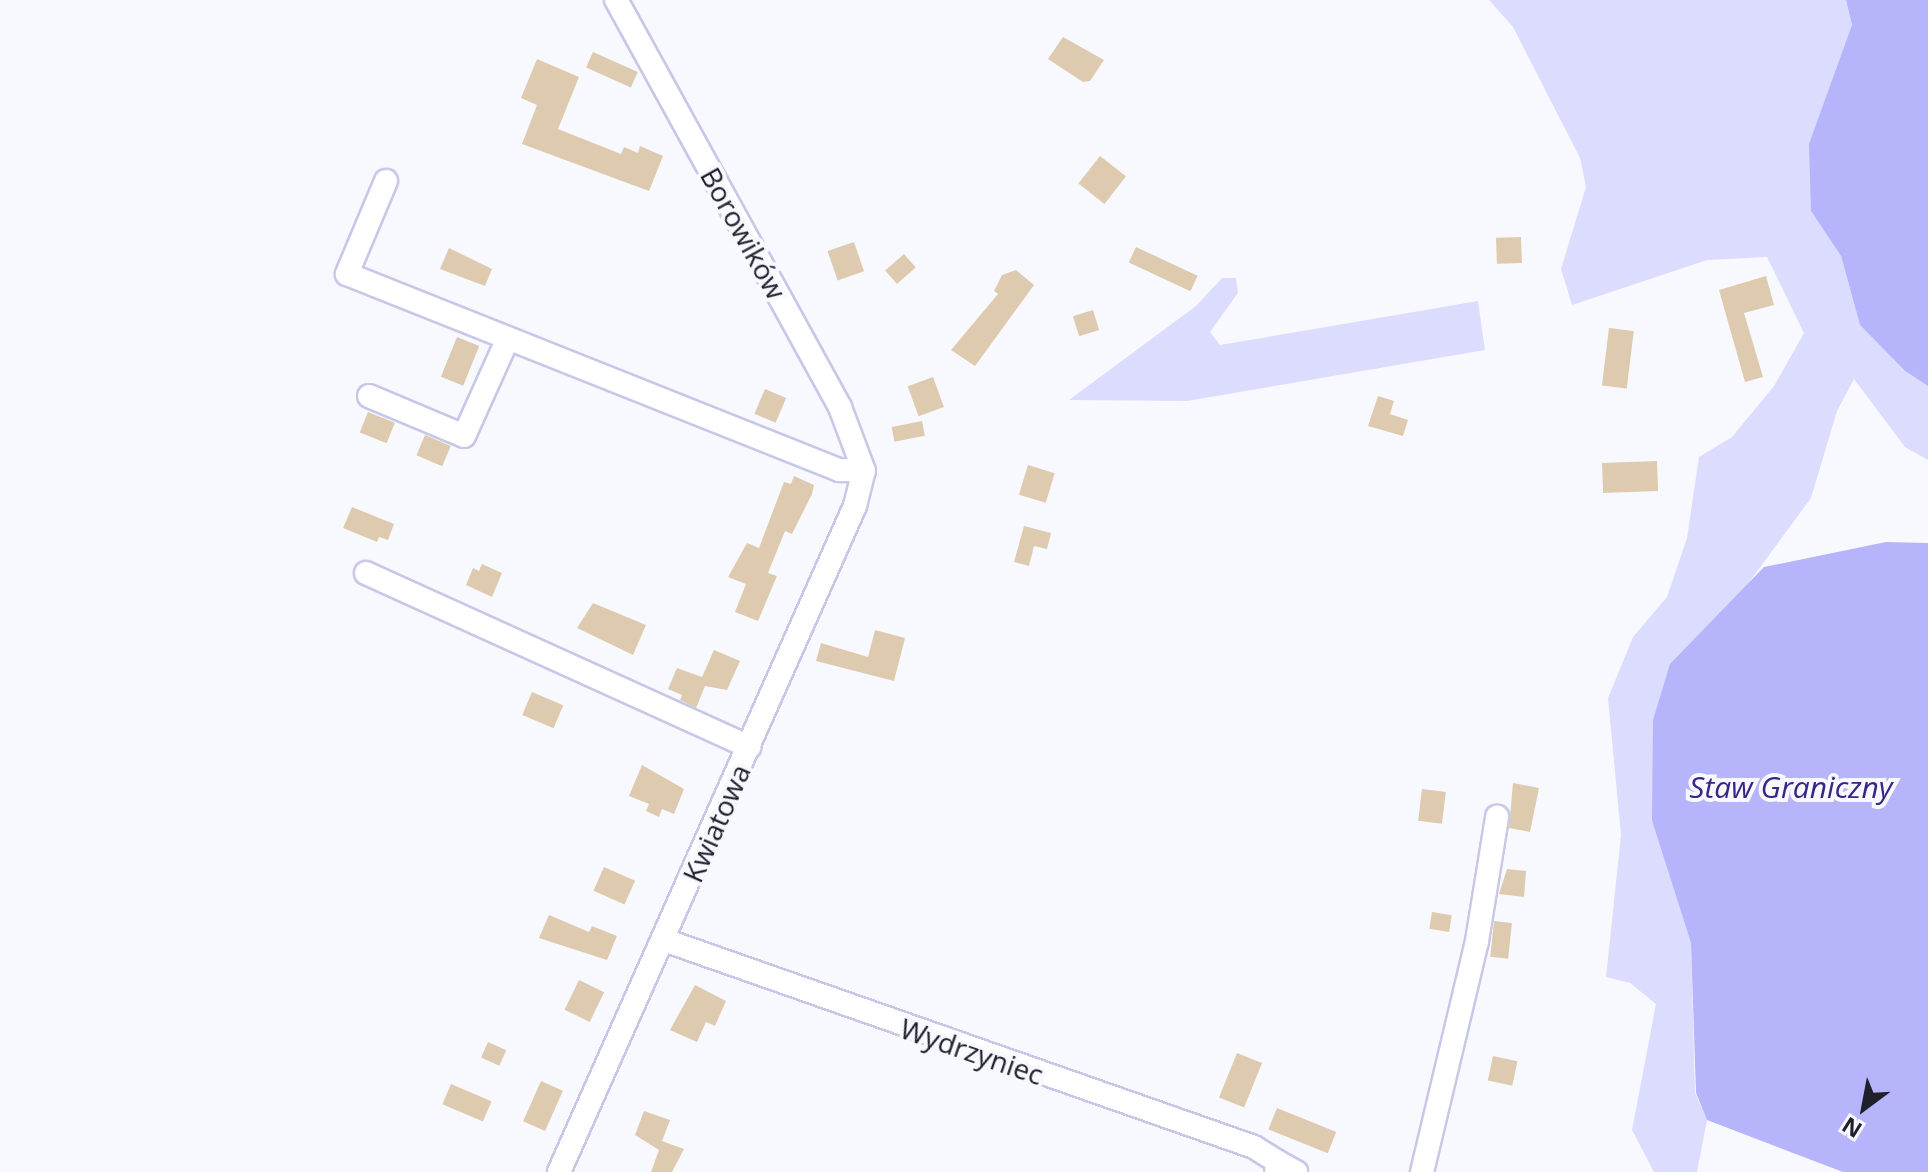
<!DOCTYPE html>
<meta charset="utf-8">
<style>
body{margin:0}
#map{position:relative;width:1928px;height:1172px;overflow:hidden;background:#f8f9ff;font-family:"Open Sans",sans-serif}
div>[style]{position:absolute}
.green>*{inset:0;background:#dcdcfe}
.water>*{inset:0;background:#b6b4fb}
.building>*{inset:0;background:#decaaf;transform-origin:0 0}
.roads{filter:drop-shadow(2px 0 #c7c7e7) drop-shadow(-2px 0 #c7c7e7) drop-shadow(0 2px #c7c7e7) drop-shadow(0 -2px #c7c7e7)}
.street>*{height:22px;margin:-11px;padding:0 11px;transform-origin:11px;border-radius:11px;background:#fff}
span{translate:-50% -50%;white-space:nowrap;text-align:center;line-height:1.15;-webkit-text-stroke:8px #f8f9ff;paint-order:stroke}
.street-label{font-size:28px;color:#20202c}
.water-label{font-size:30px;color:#3a2587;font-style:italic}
.north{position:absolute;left:1824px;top:1068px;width:80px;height:80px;-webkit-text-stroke:6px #f8f9ff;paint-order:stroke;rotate:212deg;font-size:22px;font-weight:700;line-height:32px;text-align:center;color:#20202c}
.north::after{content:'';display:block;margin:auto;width:28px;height:36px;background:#20202c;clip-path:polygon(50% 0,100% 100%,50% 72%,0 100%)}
</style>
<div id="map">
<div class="green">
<i style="clip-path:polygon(1489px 0,1846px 0,1852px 25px,1834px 80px,1811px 211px,1841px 256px,1860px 325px,1905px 371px,1928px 386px,1928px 460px,1905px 447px,1854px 379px,1837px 411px,1811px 498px,1733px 604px,1652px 821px,1691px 943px,1695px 1093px,1707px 1120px,1697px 1172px,1654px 1172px,1632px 1130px,1656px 1004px,1630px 983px,1606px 977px,1621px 835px,1608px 698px,1633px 637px,1667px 597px,1687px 538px,1699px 457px,1732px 437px,1774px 386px,1804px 333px,1767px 257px,1707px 260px,1572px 305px,1561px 269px,1586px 187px,1580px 158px,1513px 27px)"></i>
<i style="clip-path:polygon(1222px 278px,1236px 278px,1238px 293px,1210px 332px,1220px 345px,1478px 301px,1485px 350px,1187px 401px,1069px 400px,1196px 306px)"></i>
</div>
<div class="water">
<i style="clip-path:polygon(1846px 0,1928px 0,1928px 386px,1905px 371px,1860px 325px,1841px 256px,1811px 211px,1809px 144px,1852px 25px)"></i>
<i style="clip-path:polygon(1886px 542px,1928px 543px,1928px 1172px,1843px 1172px,1707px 1120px,1696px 1093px,1691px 943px,1652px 821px,1653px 720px,1670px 664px,1764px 567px)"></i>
</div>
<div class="building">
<i style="clip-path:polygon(1063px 37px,1104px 60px,1090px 81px,1083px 82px,1048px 59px)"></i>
<i style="left:593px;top:52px;width:49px;height:17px;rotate:24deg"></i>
<i style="clip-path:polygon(537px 59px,579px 77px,558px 129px,621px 154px,624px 147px,638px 153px,640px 146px,663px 156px,649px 191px,522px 144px,537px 105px,521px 98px)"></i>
<i style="left:1100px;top:156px;width:33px;height:35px;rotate:38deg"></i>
<i style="left:1521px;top:237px;width:26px;height:25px;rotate:88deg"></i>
<i style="left:854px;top:242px;width:31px;height:28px;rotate:71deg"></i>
<i style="left:1136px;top:247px;width:68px;height:17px;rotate:25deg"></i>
<i style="clip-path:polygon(449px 248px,492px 269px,485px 286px,440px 269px)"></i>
<i style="left:904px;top:254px;width:18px;height:25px;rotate:49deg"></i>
<i style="clip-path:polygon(1016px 270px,1034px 285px,975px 366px,951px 350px,998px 294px,994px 291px,1002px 275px)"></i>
<i style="clip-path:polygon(1766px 276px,1774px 305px,1744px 313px,1763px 377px,1745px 382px,1719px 290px)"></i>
<i style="left:1093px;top:310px;width:21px;height:21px;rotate:73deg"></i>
<i style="left:1609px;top:328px;width:25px;height:58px;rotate:7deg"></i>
<i style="left:457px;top:337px;width:24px;height:43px;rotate:22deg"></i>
<i style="left:933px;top:377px;width:32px;height:27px;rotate:70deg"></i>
<i style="left:765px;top:389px;width:23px;height:27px;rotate:23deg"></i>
<i style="clip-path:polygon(1378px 396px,1394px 401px,1390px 414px,1408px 420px,1403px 436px,1368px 426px)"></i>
<i style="left:368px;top:412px;width:29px;height:22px;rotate:22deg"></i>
<i style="left:922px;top:421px;width:15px;height:31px;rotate:79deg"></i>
<i style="left:425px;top:435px;width:28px;height:22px;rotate:23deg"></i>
<i style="left:1657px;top:461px;width:30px;height:55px;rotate:88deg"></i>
<i style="left:1028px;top:465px;width:28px;height:31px;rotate:17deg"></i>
<i style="clip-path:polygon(794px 476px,814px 485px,812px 494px,792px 534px,785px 531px,768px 573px,777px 576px,758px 621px,735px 612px,746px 584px,728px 577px,747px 543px,759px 548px,784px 482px,791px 484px)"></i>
<i style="clip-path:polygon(352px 507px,394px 524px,388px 540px,379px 537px,377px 542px,343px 528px)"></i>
<i style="clip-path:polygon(1024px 526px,1051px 533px,1047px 549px,1034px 546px,1029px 566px,1014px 562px)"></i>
<i style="clip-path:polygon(482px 564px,502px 573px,492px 597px,466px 585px,473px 568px,479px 571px)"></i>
<i style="clip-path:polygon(593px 603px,646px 625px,633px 655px,577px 628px)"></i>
<i style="clip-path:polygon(875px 630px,905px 638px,894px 681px,816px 661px,821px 643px,868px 657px)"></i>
<i style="clip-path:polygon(714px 650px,740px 661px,727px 690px,705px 686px,696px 708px,680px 700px,682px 695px,668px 689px,677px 668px,702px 677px)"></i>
<i style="left:532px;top:692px;width:34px;height:25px;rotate:23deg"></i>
<i style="clip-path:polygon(642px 765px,684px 789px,674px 814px,662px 809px,659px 817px,646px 811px,649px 804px,629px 796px)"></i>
<i style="clip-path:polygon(1513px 783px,1539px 788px,1530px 832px,1509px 828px)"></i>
<i style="left:1422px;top:789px;width:24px;height:32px;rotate:7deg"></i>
<i style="left:604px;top:867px;width:34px;height:26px;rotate:24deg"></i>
<i style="clip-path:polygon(1507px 869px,1526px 871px,1524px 897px,1499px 894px)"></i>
<i style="left:1432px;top:912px;width:20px;height:17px;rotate:9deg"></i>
<i style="clip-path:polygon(549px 915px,589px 932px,592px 926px,617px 936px,607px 960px,539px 938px)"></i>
<i style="left:1494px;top:921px;width:18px;height:36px;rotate:6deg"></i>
<i style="left:579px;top:980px;width:28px;height:33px;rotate:26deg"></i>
<i style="clip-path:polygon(695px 985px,726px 1001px,715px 1026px,706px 1022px,697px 1042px,670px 1030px)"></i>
<i style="left:488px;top:1042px;width:20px;height:17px;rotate:24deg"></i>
<i style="left:1237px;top:1053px;width:27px;height:48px;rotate:22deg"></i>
<i style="left:1493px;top:1056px;width:25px;height:25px;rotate:12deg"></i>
<i style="left:541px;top:1081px;width:24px;height:44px;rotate:24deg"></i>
<i style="left:451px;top:1084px;width:44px;height:22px;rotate:23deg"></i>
<i style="left:1277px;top:1108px;width:64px;height:23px;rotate:22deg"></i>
<i style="clip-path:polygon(644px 1111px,670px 1120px,662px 1141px,684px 1149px,672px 1172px,651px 1172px,659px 1150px,635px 1135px)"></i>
</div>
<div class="roads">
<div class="street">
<i style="left:386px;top:181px;width:101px;rotate:112.8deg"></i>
<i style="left:347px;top:274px;width:530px;rotate:21.72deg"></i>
<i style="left:839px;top:470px;width:25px;rotate:2deg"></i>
<i style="left:369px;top:396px;width:103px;rotate:22.8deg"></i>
<i style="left:464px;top:436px;width:107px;rotate:-65.8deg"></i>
<i style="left:366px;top:573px;width:421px;rotate:24.4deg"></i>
<i style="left:664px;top:940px;width:625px;rotate:19.33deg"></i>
<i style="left:1254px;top:1147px;width:28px;rotate:32deg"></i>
<i style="left:1278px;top:1162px;width:10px;rotate:101deg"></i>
<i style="left:1278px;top:1162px;width:21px;rotate:29deg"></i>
<i style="left:559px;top:1172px;width:729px;rotate:-66.04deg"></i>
<i style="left:855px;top:506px;width:36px;rotate:-76deg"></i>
<i style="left:864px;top:471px;width:68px;rotate:-110.6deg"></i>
<i style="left:840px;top:407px;width:465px;rotate:-118.8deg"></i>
<i style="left:1422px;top:1172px;width:237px;rotate:-76.6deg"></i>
<i style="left:1477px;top:941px;width:126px;rotate:-80.8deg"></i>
</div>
</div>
<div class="street-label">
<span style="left:744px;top:233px;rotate:61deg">Borowików</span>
<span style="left:716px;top:823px;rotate:-66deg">Kwiatowa</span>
<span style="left:972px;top:1051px;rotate:19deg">Wydrzyniec</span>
</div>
<div class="water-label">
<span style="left:1791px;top:787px">Staw Graniczny</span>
</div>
<div class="north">N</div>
</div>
